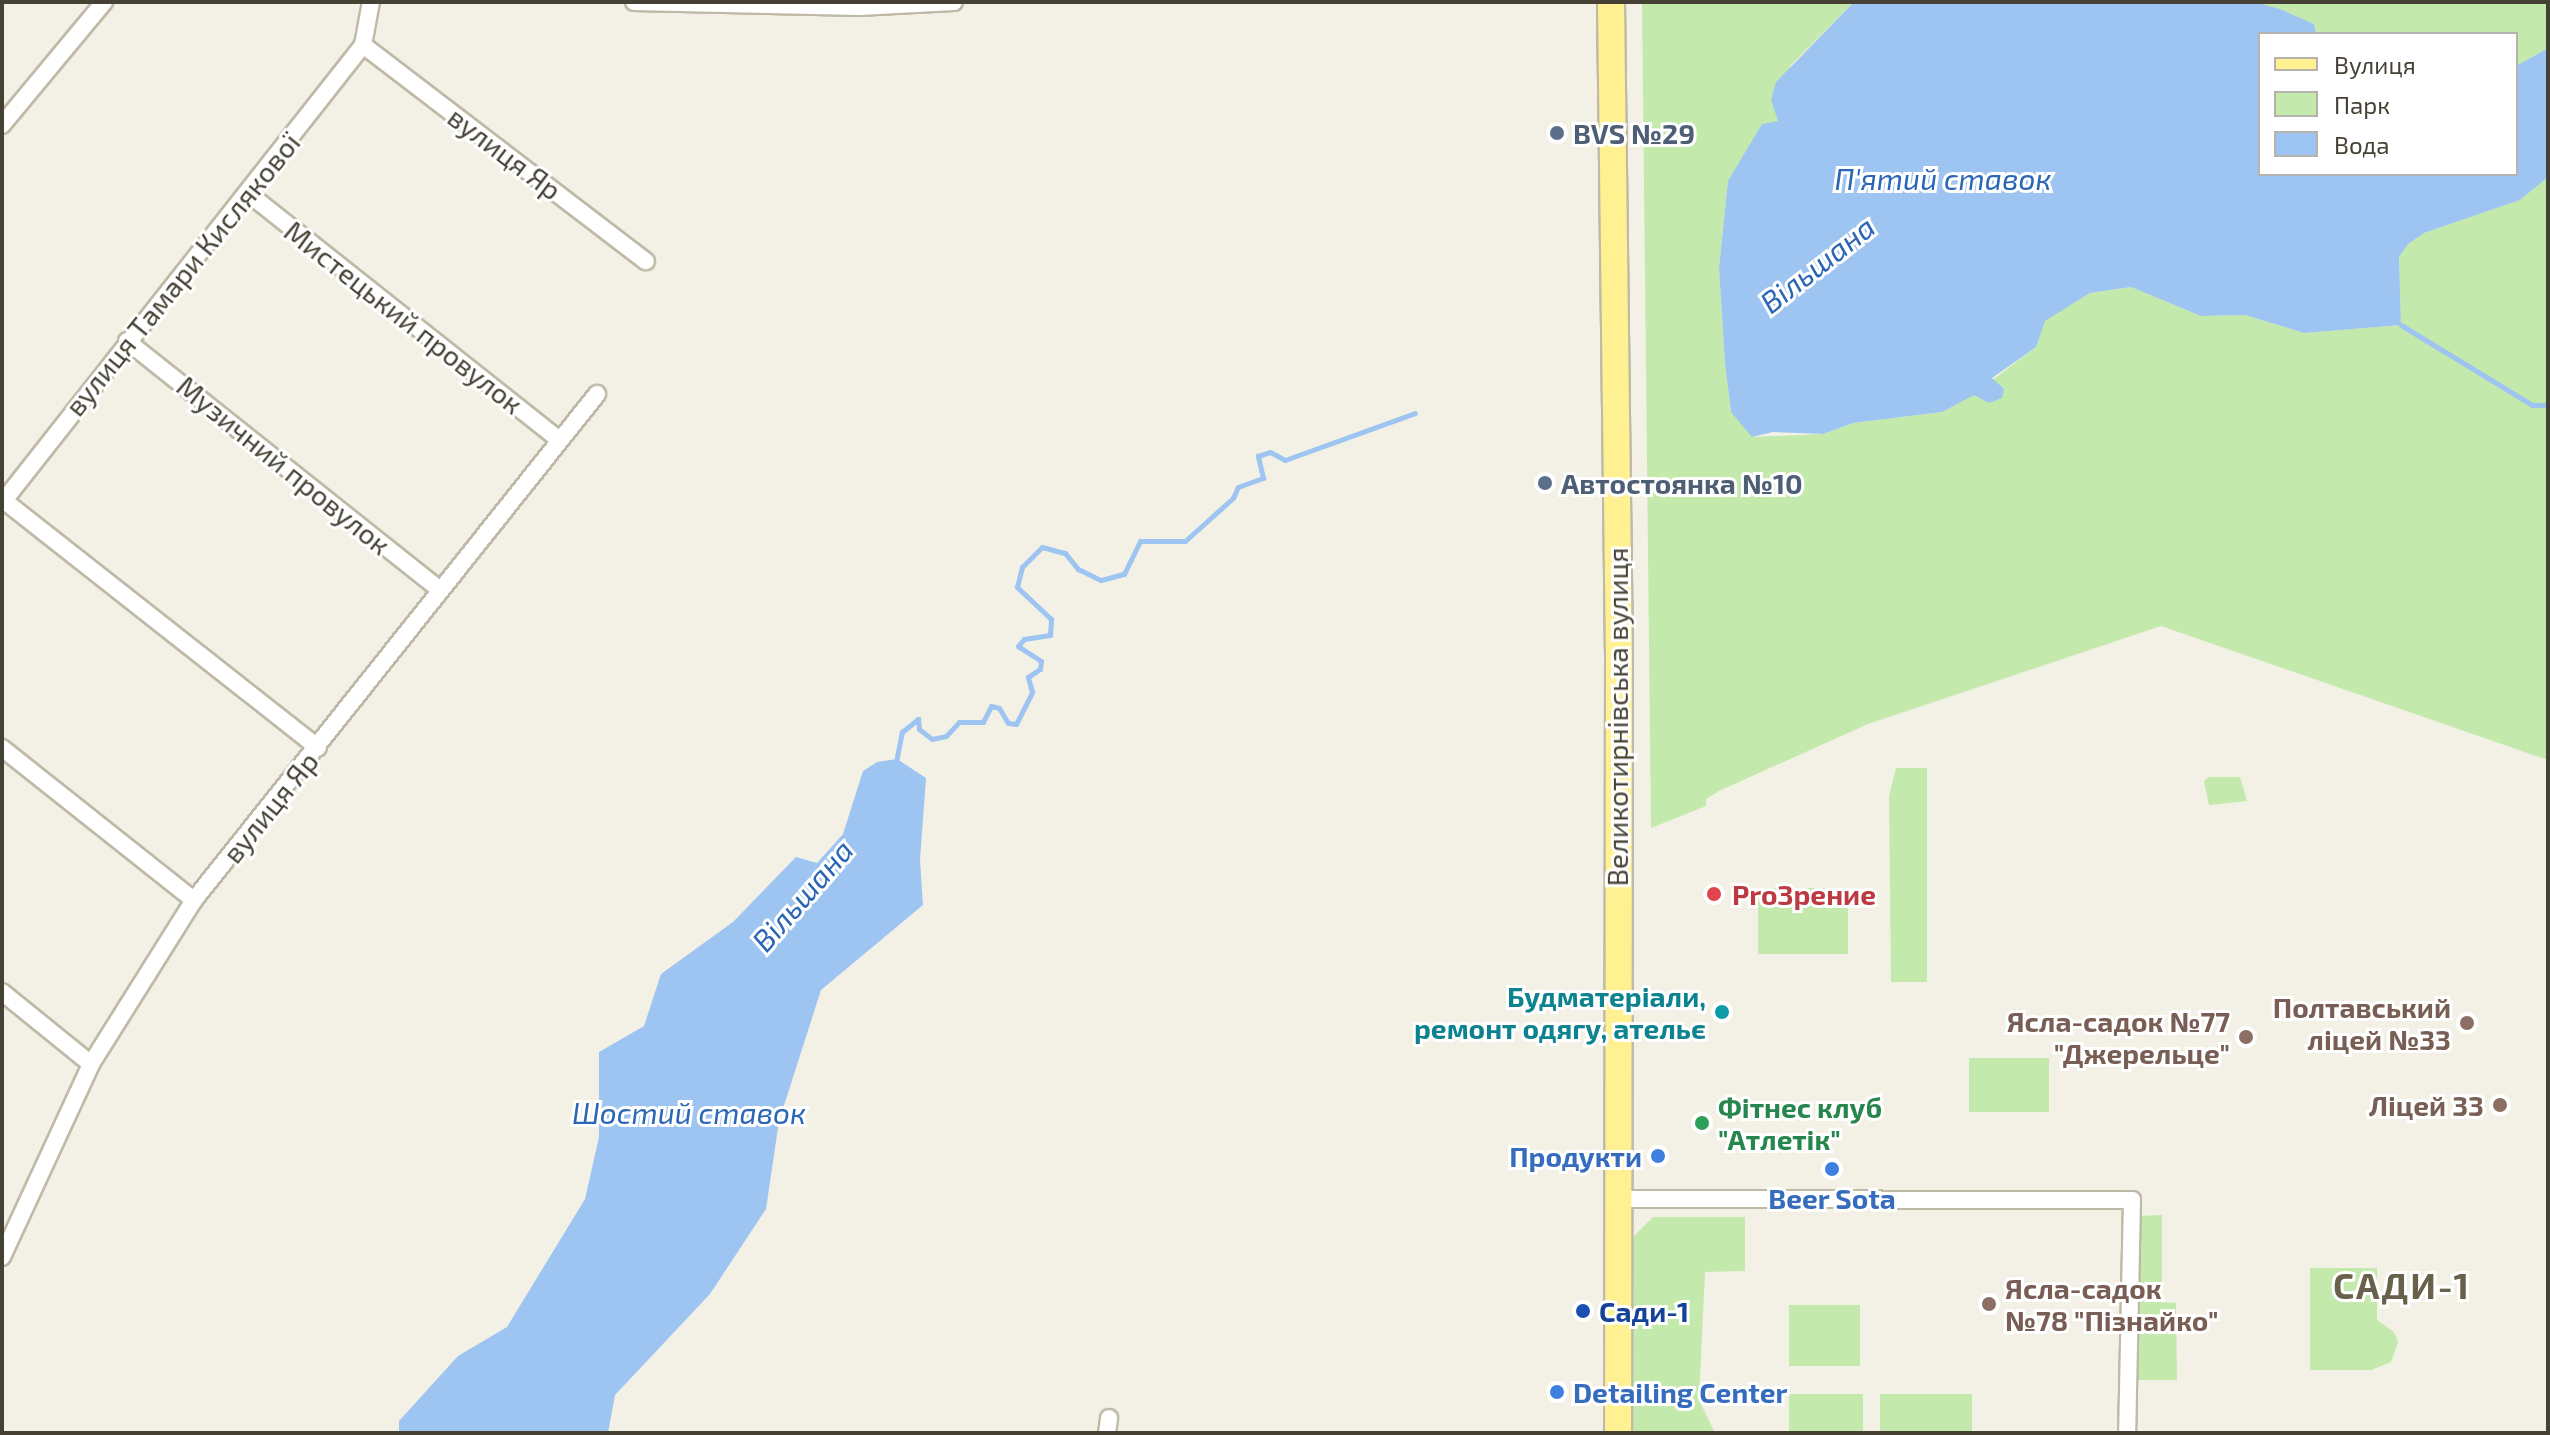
<!DOCTYPE html>
<meta charset="utf-8">
<style>
body{margin:0}
#map{position:relative;width:2550px;height:1435px;overflow:hidden;background:#f3f1e5;font-family:"Exo 2",sans-serif}
div>[style]{position:absolute}
.green>*{inset:0;background:#c4e9ac;transform-origin:0 0}
.water>*{inset:0;background:#9ec4f2}
.stream>*{height:5px;margin:-2.5px;padding:0 2.5px;transform-origin:2.5px;border-radius:2.5px;background:#9ec4f2}
.roads{filter:drop-shadow(2px 0 #bfbaa7) drop-shadow(-2px 0 #bfbaa7) drop-shadow(0 2px #bfbaa7) drop-shadow(0 -2px #bfbaa7)}
.street>*{height:16px;margin:-8px;padding:0 8px;transform-origin:8px;border-radius:8px;background:#fff}
.primary>*{height:26px;margin:-13px;padding:0 13px;transform-origin:13px;border-radius:13px;background:#fff092}
.dots>*{width:22px;height:22px;translate:-50% -50%;box-sizing:border-box;border:4px solid #fff;border-radius:50%}
span{translate:-50% -50%;white-space:nowrap;text-align:center;line-height:1.15;-webkit-text-stroke:6px #fff;paint-order:stroke}
.service-label{font-size:28px;color:#4e5e75;font-weight:700}
.left{translate:0 -50%;text-align:left}
.street-label{font-size:28px;color:#454134}
.health-label{font-size:28px;color:#be3a42;font-weight:700}
.culture-label{font-size:28px;color:#0d838f;font-weight:700}
.right{translate:-100% -50%;text-align:right}
.education-label{font-size:28px;color:#785e54;font-weight:700}
.leisure-label{font-size:28px;color:#27864d;font-weight:700}
.shop-label{font-size:28px;color:#366cbe;font-weight:700}
.transit-label{font-size:28px;color:#164399;font-weight:700}
.water-label{font-size:30px;color:#2a66b5;font-style:italic}
.district-label{font-size:36px;color:#69614b;font-weight:700;letter-spacing:2px}
.frame{position:absolute;inset:0;border:4px solid #454134;pointer-events:none}
.legend{position:absolute;left:2258px;top:32px;width:260px;height:144px;box-sizing:border-box;background:#fff;border:2px solid #b5b3ae;margin:0;padding:10px 14px;list-style:none;font-size:24px;color:#454134}
.legend li{display:flex;align-items:center;gap:16px;height:40px}
.legend b{width:40px;border:2px solid #b5b3ae}
</style>
<div id="map">
<div class="green">
<i style="clip-path:polygon(1642px 2px,1854px 2px,1790px 66px,1778px 121px,1728px 181px,1719px 268px,1725px 364px,1731px 412px,1753px 437px,1823px 434px,1853px 423px,1942px 412px,1974px 394px,2036px 347px,2044px 321px,2090px 293px,2131px 287px,2201px 316px,2245px 315px,2304px 333px,2401px 325px,2399px 257px,2408px 244px,2424px 233px,2520px 200px,2548px 177px,2548px 760px,2161px 626px,1868px 724px,1719px 791px,1706px 799px,1706px 806px,1651px 828px)"></i>
<i style="clip-path:polygon(2254px 2px,2548px 2px,2548px 48px,2516px 66px,2516px 34px,2316px 34px,2314px 24px)"></i>
<i style="clip-path:polygon(1896px 768px,1927px 768px,1927px 982px,1891px 982px,1889px 796px)"></i>
<i style="clip-path:polygon(2209px 777px,2240px 777px,2247px 801px,2209px 805px,2204px 781px)"></i>
<i style="left:1758px;top:888px;width:90px;height:66px"></i>
<i style="left:1969px;top:1058px;width:80px;height:54px"></i>
<i style="clip-path:polygon(2162px 1215px,2162px 1302px,2176px 1303px,2177px 1380px,2138px 1380px,2138px 1216px)"></i>
<i style="clip-path:polygon(1653px 1217px,1745px 1217px,1745px 1271px,1705px 1272px,1699px 1400px,1715px 1433px,1632px 1433px,1633px 1237px)"></i>
<i style="clip-path:polygon(2310px 1268px,2377px 1268px,2377px 1320px,2394px 1332px,2398px 1342px,2391px 1362px,2371px 1370px,2310px 1370px)"></i>
<i style="left:1789px;top:1305px;width:71px;height:61px"></i>
<i style="left:1789px;top:1394px;width:74px;height:39px"></i>
<i style="left:1880px;top:1394px;width:92px;height:39px"></i>
</div>
<div class="water">
<i style="clip-path:polygon(1854px 2px,2254px 2px,2280px 9px,2314px 24px,2316px 34px,2260px 34px,2260px 174px,2516px 174px,2516px 66px,2548px 48px,2548px 177px,2520px 200px,2424px 233px,2408px 244px,2399px 257px,2401px 325px,2304px 333px,2245px 315px,2201px 316px,2131px 287px,2090px 293px,2045px 321px,2036px 347px,1992px 378px,2004px 389px,2002px 398px,1989px 403px,1974px 395px,1942px 412px,1853px 423px,1823px 434px,1773px 432px,1752px 437px,1731px 412px,1725px 364px,1719px 268px,1728px 181px,1762px 124px,1778px 121px,1771px 100px,1776px 82px)"></i>
<i style="clip-path:polygon(897px 759px,926px 778px,920px 860px,923px 905px,821px 990px,779px 1121px,766px 1209px,710px 1294px,615px 1395px,608px 1433px,399px 1433px,399px 1421px,458px 1356px,507px 1327px,585px 1199px,599px 1137px,599px 1052px,644px 1026px,661px 974px,733px 922px,796px 857px,817px 863px,843px 834px,863px 771px,877px 762px)"></i>
</div>
<div class="stream">
<i style="left:2401px;top:325px;width:153px;rotate:31.4deg"></i>
<i style="left:2532px;top:405px;width:16px"></i>
<i style="left:896px;top:762px;width:31px;rotate:-79deg"></i>
<i style="left:902px;top:732px;width:21px;rotate:-39deg"></i>
<i style="left:918px;top:719px;width:10px;rotate:84deg"></i>
<i style="left:919px;top:729px;width:16px;rotate:38deg"></i>
<i style="left:932px;top:739px;width:14px;rotate:-12deg"></i>
<i style="left:946px;top:736px;width:19px;rotate:-47deg"></i>
<i style="left:959px;top:722px;width:24px"></i>
<i style="left:983px;top:722px;width:18px;rotate:-63deg"></i>
<i style="left:991px;top:706px;width:8px;rotate:14deg"></i>
<i style="left:999px;top:708px;width:17px;rotate:59deg"></i>
<i style="left:1008px;top:723px;width:8px;rotate:7deg"></i>
<i style="left:1016px;top:724px;width:36px;rotate:-63deg"></i>
<i style="left:1032px;top:692px;width:16px;rotate:-105deg"></i>
<i style="left:1028px;top:677px;width:14px;rotate:-34deg"></i>
<i style="left:1040px;top:669px;width:8px;rotate:-83deg"></i>
<i style="left:1041px;top:661px;width:27px;rotate:-147deg"></i>
<i style="left:1018px;top:646px;width:9px;rotate:-49deg"></i>
<i style="left:1024px;top:639px;width:26px;rotate:-9deg"></i>
<i style="left:1050px;top:635px;width:16px;rotate:-86deg"></i>
<i style="left:1051px;top:619px;width:47px;rotate:-136.7deg"></i>
<i style="left:1017px;top:587px;width:21px;rotate:-76deg"></i>
<i style="left:1022px;top:567px;width:28px;rotate:-45deg"></i>
<i style="left:1042px;top:547px;width:24px;rotate:15deg"></i>
<i style="left:1065px;top:553px;width:21px;rotate:51deg"></i>
<i style="left:1078px;top:569px;width:25px;rotate:26deg"></i>
<i style="left:1101px;top:580px;width:24px;rotate:-15deg"></i>
<i style="left:1124px;top:574px;width:37px;rotate:-64deg"></i>
<i style="left:1140px;top:541px;width:45px"></i>
<i style="left:1185px;top:541px;width:64px;rotate:-41.9deg"></i>
<i style="left:1233px;top:498px;width:12px;rotate:-66deg"></i>
<i style="left:1238px;top:487px;width:27px;rotate:-20deg"></i>
<i style="left:1263px;top:478px;width:23px;rotate:-103deg"></i>
<i style="left:1258px;top:456px;width:13px;rotate:-18deg"></i>
<i style="left:1270px;top:452px;width:17px;rotate:28deg"></i>
<i style="left:1285px;top:460px;width:138px;rotate:-19.9deg"></i>
</div>
<div class="roads">
<div class="street">
<i style="left:634px;top:2px;width:225px;rotate:1.3deg"></i>
<i style="left:859px;top:7px;width:95px;rotate:-3deg"></i>
<i style="left:363px;top:45px;width:356px;rotate:37.4deg"></i>
<i style="left:2px;top:125px;width:160px;rotate:-50.3deg"></i>
<i style="left:249px;top:194px;width:396px;rotate:38.4deg"></i>
<i style="left:127px;top:341px;width:400px;rotate:38.5deg"></i>
<i style="left:2px;top:499px;width:402px;rotate:38.2deg"></i>
<i style="left:2px;top:503px;width:583px;rotate:-51.75deg"></i>
<i style="left:363px;top:45px;width:44px;rotate:-79.5deg"></i>
<i style="left:2px;top:748px;width:245px;rotate:38.4deg"></i>
<i style="left:2px;top:992px;width:114px;rotate:39deg"></i>
<i style="left:1617px;top:1199px;width:515px;rotate:0.11deg"></i>
<i style="left:2132px;top:1200px;width:233px;rotate:91.2deg"></i>
<i style="left:2px;top:1257px;width:213px;rotate:-65.2deg"></i>
<i style="left:91px;top:1064px;width:194px;rotate:-57.9deg"></i>
<i style="left:194px;top:900px;width:647px;rotate:-51.46deg"></i>
<i style="left:1107px;top:1433px;width:15px;rotate:-82deg"></i>
</div>
<div class="primary">
<i style="left:1611px;top:2px;width:654px;rotate:89.3deg"></i>
<i style="left:1619px;top:656px;width:777px;rotate:90.07deg"></i>
</div>
</div>
<div class="dots">
<i style="left:1557px;top:133px;background:#5c6f8a"></i>
<i style="left:1545px;top:483px;background:#5c6f8a"></i>
<i style="left:1714px;top:894px;background:#e0444e"></i>
<i style="left:1722px;top:1012px;background:#0f9aa8"></i>
<i style="left:2467px;top:1023px;background:#8d6e63"></i>
<i style="left:2246px;top:1037px;background:#8d6e63"></i>
<i style="left:2500px;top:1105px;background:#8d6e63"></i>
<i style="left:1702px;top:1123px;background:#2e9e5b"></i>
<i style="left:1658px;top:1156px;background:#3f7fe0"></i>
<i style="left:1832px;top:1169px;background:#3f7fe0"></i>
<i style="left:1989px;top:1304px;background:#8d6e63"></i>
<i style="left:1583px;top:1311px;background:#1a4fb4"></i>
<i style="left:1557px;top:1392px;background:#3f7fe0"></i>
</div>
<div class="service-label">
<span class="left" style="left:1573px;top:133px">BVS №29</span>
<span class="left" style="left:1561px;top:483px">Автостоянка №10</span>
</div>
<div class="street-label">
<span style="left:505px;top:153px;rotate:37deg">вулиця Яр</span>
<span style="left:182px;top:274px;rotate:-51deg">вулиця Тамари Кислякової</span>
<span style="left:404px;top:317px;rotate:38deg">Мистецький провулок</span>
<span style="left:284px;top:465px;rotate:39deg">Музичний провулок</span>
<span style="left:1617px;top:717px;rotate:-90deg">Великотирнівська вулиця</span>
<span style="left:270px;top:807px;rotate:-51deg">вулиця Яр</span>
</div>
<div class="health-label">
<span class="left" style="left:1732px;top:894px">ProЗрение</span>
</div>
<div class="culture-label">
<span class="right" style="left:1706px;top:1012px">Будматеріали,<br>ремонт одягу, ательє</span>
</div>
<div class="education-label">
<span class="right" style="left:2451px;top:1023px">Полтавський<br>ліцей №33</span>
<span class="right" style="left:2230px;top:1037px">Ясла-садок №77<br>"Джерельце"</span>
<span class="right" style="left:2484px;top:1105px">Ліцей 33</span>
<span class="left" style="left:2005px;top:1304px">Ясла-садок<br>№78 "Пізнайко"</span>
</div>
<div class="leisure-label">
<span class="left" style="left:1718px;top:1123px">Фітнес клуб<br>"Атлетік"</span>
</div>
<div class="shop-label">
<span class="right" style="left:1642px;top:1156px">Продукти</span>
<span style="left:1832px;top:1198px">Beer Sota</span>
<span class="left" style="left:1573px;top:1392px">Detailing Center</span>
</div>
<div class="transit-label">
<span class="left" style="left:1599px;top:1311px">Сади-1</span>
</div>
<div class="water-label">
<span style="left:1943px;top:178px">П'ятий ставок</span>
<span style="left:1817px;top:264px;rotate:-38deg">Вільшана</span>
<span style="left:802px;top:895px;rotate:-49deg">Вільшана</span>
<span style="left:689px;top:1112px">Шостий ставок</span>
</div>
<div class="district-label">
<span style="left:2402px;top:1285px">САДИ-1</span>
</div>
<div class="frame"></div>
<ul class="legend">
<li><b style="height:10px;background:#fff092"></b>Вулиця</li>
<li><b style="height:22px;background:#c4e9ac"></b>Парк</li>
<li><b style="height:22px;background:#9ec4f2"></b>Вода</li>
</ul>
</div>
